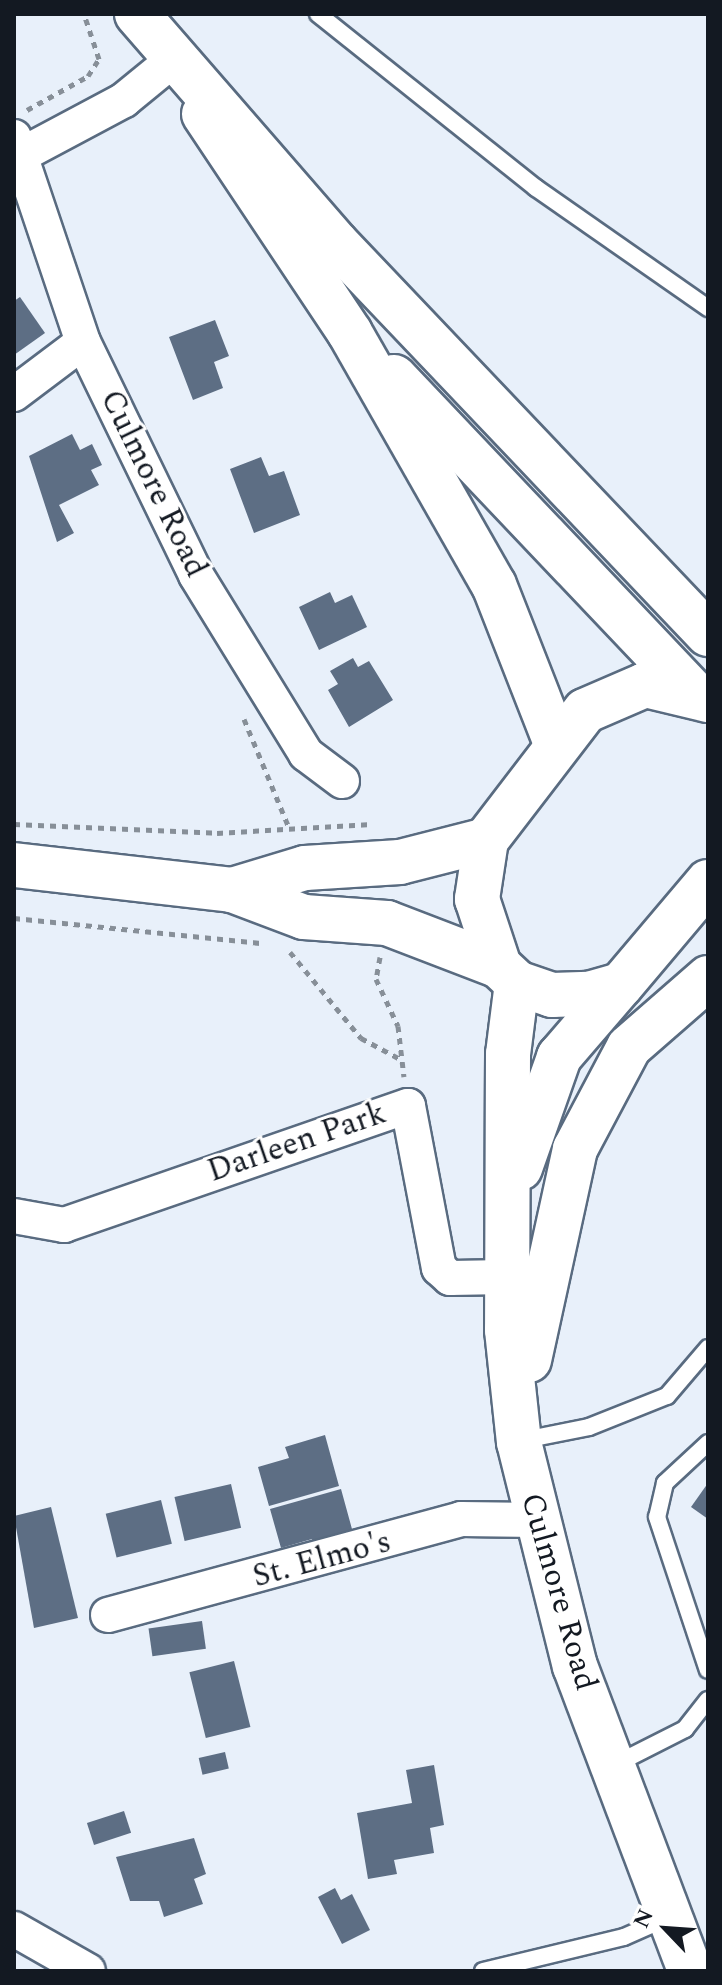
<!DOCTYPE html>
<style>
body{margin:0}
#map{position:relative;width:722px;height:1985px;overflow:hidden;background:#e8f0fa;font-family:Spectral,serif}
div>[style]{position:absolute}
.building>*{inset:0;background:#5d6e84;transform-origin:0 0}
.path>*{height:5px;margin-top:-2.5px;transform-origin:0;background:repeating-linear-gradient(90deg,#878f98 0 6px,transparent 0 12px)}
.roads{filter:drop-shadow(2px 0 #596b80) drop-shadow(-2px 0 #596b80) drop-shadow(0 2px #596b80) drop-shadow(0 -2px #596b80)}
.lane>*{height:16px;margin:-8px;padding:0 8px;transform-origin:8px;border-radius:8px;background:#fff}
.street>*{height:34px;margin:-17px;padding:0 17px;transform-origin:17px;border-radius:17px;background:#fff}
.primary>*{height:44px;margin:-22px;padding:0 22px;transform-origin:22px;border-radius:22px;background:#fff}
.highway>*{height:44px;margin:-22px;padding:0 22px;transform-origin:22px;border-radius:22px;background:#fff}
span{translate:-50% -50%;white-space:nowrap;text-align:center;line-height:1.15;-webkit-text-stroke:6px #fff;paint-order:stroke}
.street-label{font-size:32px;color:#131922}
.frame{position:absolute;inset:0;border:16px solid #131922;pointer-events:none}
.north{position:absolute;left:626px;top:1889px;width:80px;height:80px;-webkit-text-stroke:6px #fff;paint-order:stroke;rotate:295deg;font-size:22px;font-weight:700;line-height:32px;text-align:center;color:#131922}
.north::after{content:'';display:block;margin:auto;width:28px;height:36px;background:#131922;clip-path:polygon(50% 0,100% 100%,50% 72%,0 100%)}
</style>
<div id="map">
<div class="building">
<i style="clip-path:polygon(20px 297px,45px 333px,14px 355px,14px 301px)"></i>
<i style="clip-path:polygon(215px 320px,229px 356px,214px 362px,223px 388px,193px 400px,169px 337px)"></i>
<i style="clip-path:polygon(72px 434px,80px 450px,92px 444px,102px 465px,91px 470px,99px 485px,59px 505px,74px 533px,57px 542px,29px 456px)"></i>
<i style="clip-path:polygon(261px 457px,269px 476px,284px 471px,300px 515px,254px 533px,230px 469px)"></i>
<i style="clip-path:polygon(330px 592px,335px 603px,352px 595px,367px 627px,319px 650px,299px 607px)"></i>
<i style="clip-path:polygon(353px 658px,358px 667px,369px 661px,393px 700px,349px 727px,328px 690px,338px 684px,330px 671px)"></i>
<i style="clip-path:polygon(325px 1435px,339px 1486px,269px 1506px,258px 1467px,289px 1458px,285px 1447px)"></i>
<i style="clip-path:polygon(708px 1483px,708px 1519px,691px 1507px)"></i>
<i style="left:231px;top:1484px;width:45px;height:58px;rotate:77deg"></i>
<i style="clip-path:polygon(341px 1489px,355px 1540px,315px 1551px,312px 1539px,281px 1548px,270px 1509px)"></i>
<i style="left:161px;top:1500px;width:45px;height:57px;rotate:76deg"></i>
<i style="clip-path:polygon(51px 1507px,78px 1618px,34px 1628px,14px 1516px)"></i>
<i style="left:202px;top:1621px;width:28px;height:54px;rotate:82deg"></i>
<i style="left:234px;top:1661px;width:68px;height:46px;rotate:76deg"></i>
<i style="left:225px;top:1752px;width:17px;height:27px;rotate:77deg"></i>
<i style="clip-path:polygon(434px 1765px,444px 1825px,430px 1828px,434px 1853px,394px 1860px,397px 1874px,368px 1879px,357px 1813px,412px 1803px,406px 1770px)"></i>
<i style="left:124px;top:1811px;width:23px;height:39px;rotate:72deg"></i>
<i style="clip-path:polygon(194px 1838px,206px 1874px,194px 1879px,203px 1904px,164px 1917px,159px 1901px,130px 1901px,116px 1857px)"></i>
<i style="clip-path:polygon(335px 1888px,341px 1900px,352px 1894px,370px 1930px,342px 1944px,318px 1897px)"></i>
</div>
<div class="path">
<i style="left:27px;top:110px;width:70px;rotate:-29.1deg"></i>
<i style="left:88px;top:76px;width:20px;rotate:-57deg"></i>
<i style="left:99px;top:59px;width:47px;rotate:-108.4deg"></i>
<i style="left:244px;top:719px;width:115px;rotate:67.5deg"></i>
<i style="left:14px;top:824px;width:203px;rotate:2.5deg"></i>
<i style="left:217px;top:833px;width:155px;rotate:-3.3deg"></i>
<i style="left:14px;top:918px;width:248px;rotate:5.8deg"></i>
<i style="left:290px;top:952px;width:112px;rotate:50.5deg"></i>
<i style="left:361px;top:1038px;width:47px;rotate:28.2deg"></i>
<i style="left:380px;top:957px;width:22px;rotate:100deg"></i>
<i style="left:376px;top:979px;width:52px;rotate:64.9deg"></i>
<i style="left:398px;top:1026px;width:51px;rotate:83.3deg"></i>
</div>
<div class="roads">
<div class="lane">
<i style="left:318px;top:14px;width:279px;rotate:38.6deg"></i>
<i style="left:536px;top:188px;width:210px;rotate:34.9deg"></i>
<i style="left:519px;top:1441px;width:71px;rotate:-11.3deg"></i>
<i style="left:589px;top:1427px;width:84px;rotate:-21.7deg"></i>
<i style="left:667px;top:1396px;width:63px;rotate:-49.5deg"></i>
<i style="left:708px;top:1443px;width:59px;rotate:137.1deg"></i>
<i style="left:665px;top:1483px;width:35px;rotate:103deg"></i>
<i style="left:657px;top:1517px;width:161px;rotate:71.6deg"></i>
<i style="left:614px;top:1765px;width:80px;rotate:-26.9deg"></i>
<i style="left:685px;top:1729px;width:37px;rotate:-52deg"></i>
<i style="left:483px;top:1971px;width:145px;rotate:-13.6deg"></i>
<i style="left:624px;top:1937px;width:47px;rotate:-23.8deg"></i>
</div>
<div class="street">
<i style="left:14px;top:137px;width:216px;rotate:71.4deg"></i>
<i style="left:83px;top:342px;width:259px;rotate:64.1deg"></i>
<i style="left:196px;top:575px;width:210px;rotate:58.4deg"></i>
<i style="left:306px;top:754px;width:45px;rotate:36.9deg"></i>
<i style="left:21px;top:155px;width:117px;rotate:-28.1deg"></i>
<i style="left:124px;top:100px;width:57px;rotate:-39.3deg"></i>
<i style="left:14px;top:394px;width:86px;rotate:-37deg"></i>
<i style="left:14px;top:1216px;width:51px;rotate:10.2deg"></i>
<i style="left:64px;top:1225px;width:364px;rotate:-19.1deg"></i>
<i style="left:408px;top:1106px;width:165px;rotate:79.2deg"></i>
<i style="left:439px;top:1268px;width:15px;rotate:42deg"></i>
<i style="left:450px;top:1278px;width:58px;rotate:-1deg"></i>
<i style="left:108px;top:1615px;width:366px;rotate:-15.2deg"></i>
<i style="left:461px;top:1519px;width:76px;rotate:0.8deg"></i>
<i style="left:14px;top:1929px;width:85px;rotate:29.6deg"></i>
</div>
<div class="primary">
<i style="left:204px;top:114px;width:263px;rotate:56.3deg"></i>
<i style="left:350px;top:333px;width:290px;rotate:60.3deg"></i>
<i style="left:494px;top:585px;width:168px;rotate:68.6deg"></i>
<i style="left:394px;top:377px;width:431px;rotate:46.5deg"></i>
</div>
<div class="highway">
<i style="left:137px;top:14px;width:303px;rotate:49deg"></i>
<i style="left:336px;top:243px;width:540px;rotate:46.43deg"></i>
<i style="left:708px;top:700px;width:65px;rotate:-166.6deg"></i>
<i style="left:645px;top:685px;width:65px;rotate:156.6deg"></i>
<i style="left:585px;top:711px;width:163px;rotate:127.5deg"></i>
<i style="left:486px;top:840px;width:60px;rotate:98.7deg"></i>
<i style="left:477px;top:899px;width:71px;rotate:71.8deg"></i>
<i style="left:499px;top:966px;width:25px;rotate:43deg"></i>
<i style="left:517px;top:983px;width:37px;rotate:19deg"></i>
<i style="left:552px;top:995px;width:37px;rotate:-2deg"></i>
<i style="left:589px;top:994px;width:33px;rotate:-16deg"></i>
<i style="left:621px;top:985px;width:135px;rotate:-49.8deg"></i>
<i style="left:14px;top:865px;width:219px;rotate:6.5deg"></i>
<i style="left:232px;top:890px;width:77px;rotate:20.6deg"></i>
<i style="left:304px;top:917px;width:83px;rotate:4.1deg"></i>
<i style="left:387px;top:923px;width:120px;rotate:21deg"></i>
<i style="left:232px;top:890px;width:76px;rotate:-16.8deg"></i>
<i style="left:305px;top:868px;width:95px;rotate:-3.6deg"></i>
<i style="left:400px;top:862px;width:89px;rotate:-14.3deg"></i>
<i style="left:517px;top:983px;width:72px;rotate:97.2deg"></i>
<i style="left:508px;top:1054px;width:276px;rotate:90.2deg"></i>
<i style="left:507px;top:1330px;width:113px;rotate:83.9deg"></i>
<i style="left:519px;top:1442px;width:231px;rotate:76deg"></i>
<i style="left:575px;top:1666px;width:326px;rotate:69.3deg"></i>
<i style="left:520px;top:1168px;width:118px;rotate:-70.6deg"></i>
<i style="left:559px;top:1057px;width:95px;rotate:-49.3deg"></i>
<i style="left:529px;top:1360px;width:216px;rotate:-77.7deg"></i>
<i style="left:575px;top:1149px;width:115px;rotate:-62.1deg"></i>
<i style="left:629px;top:1047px;width:105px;rotate:-41.1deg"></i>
</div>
</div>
<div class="street-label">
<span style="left:153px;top:484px;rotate:64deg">Culmore Road</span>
<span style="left:297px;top:1143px;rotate:-19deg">Darleen Park</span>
<span style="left:322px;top:1560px;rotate:-15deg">St. Elmo's</span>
<span style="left:558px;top:1592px;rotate:74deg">Culmore Road</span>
</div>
<div class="frame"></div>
<div class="north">N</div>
</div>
